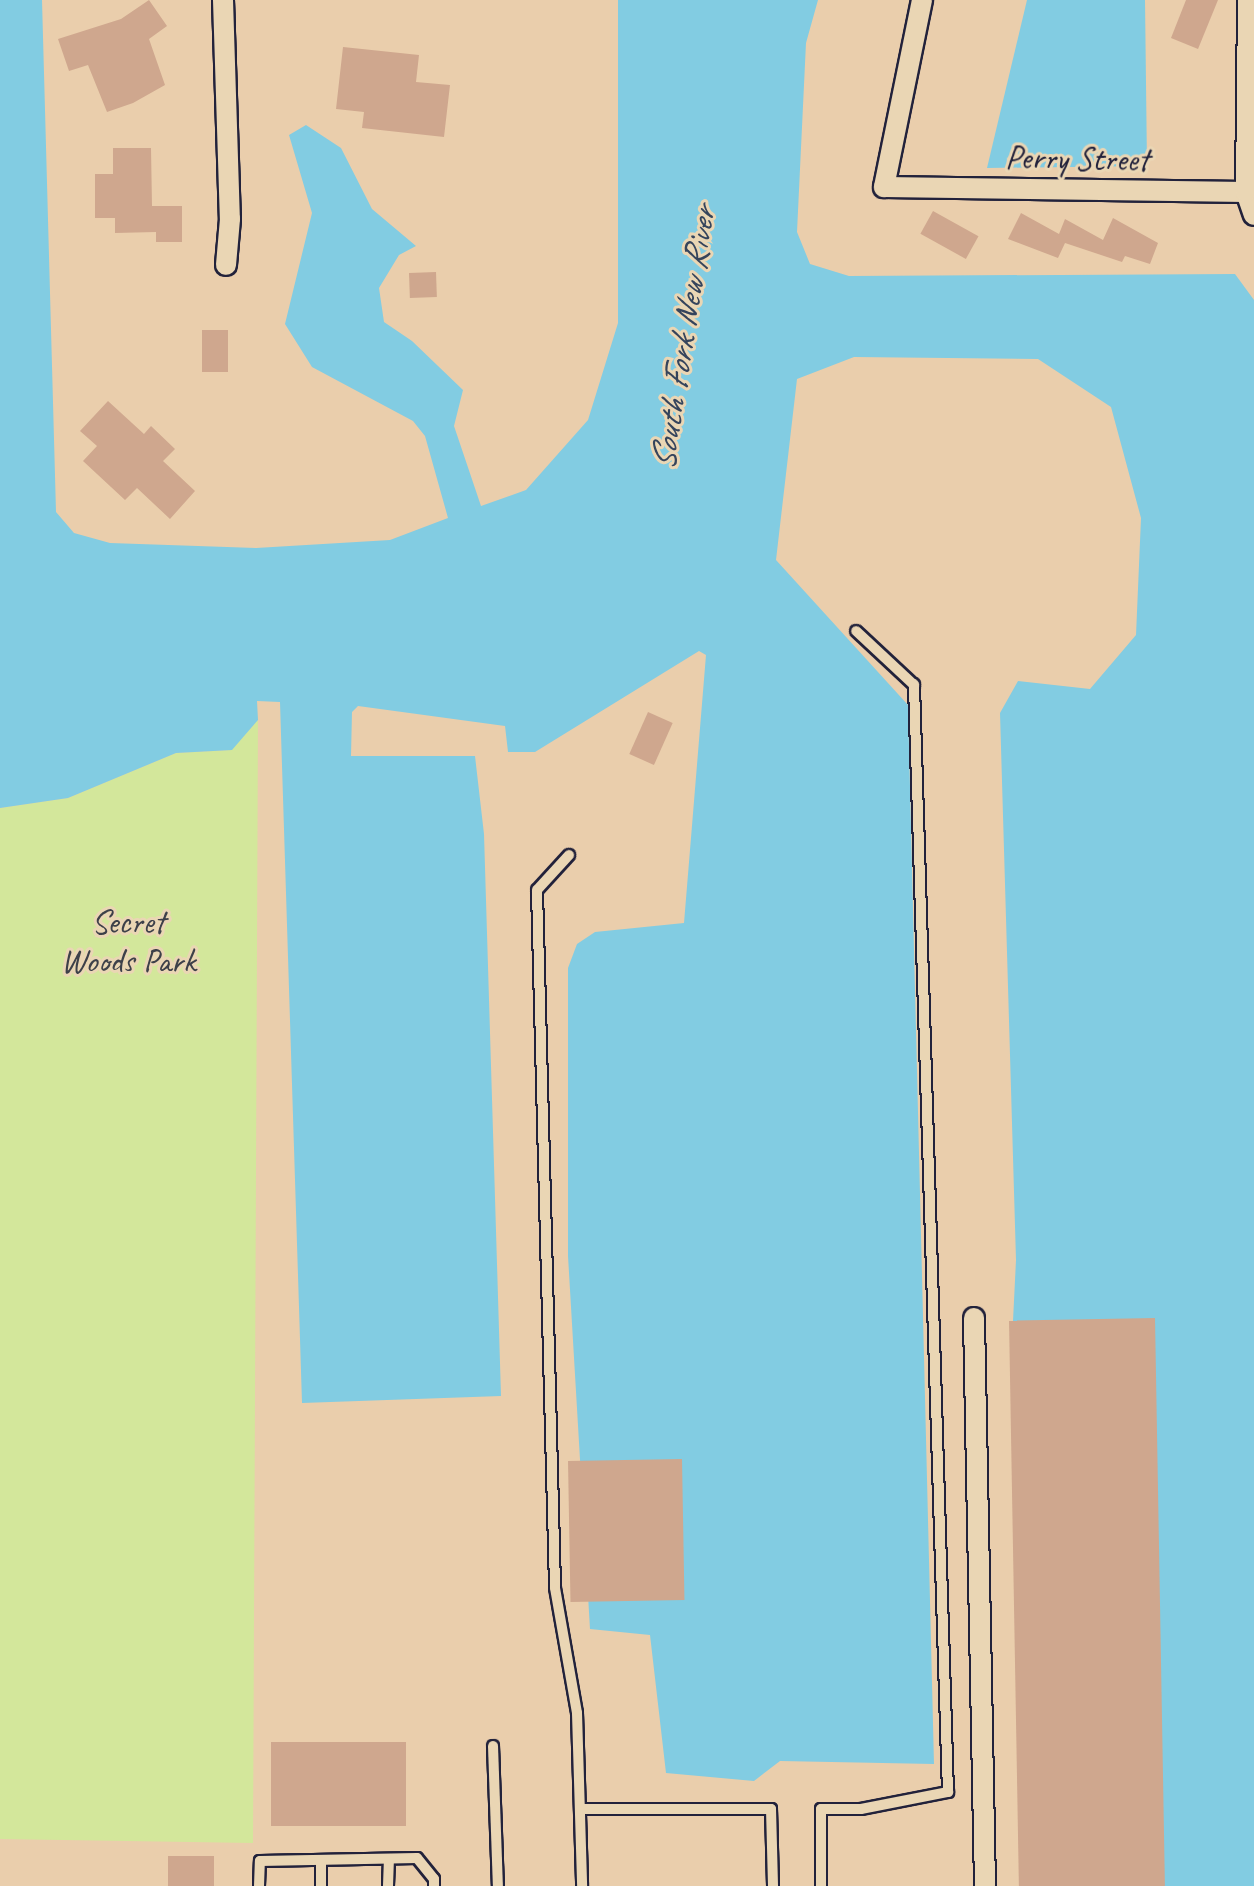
<!DOCTYPE html>
<style>
body{margin:0}
#map{position:relative;width:1254px;height:1886px;overflow:hidden;background:#eaceac;font-family:Caveat,sans-serif}
div>[style]{position:absolute}
.green>*{inset:0;background:#d3e79b}
.water>*{inset:0;background:#82cce2}
.building>*{inset:0;background:#cfa78e;transform-origin:0 0}
.roads{filter:drop-shadow(2px 0 #22223b) drop-shadow(-2px 0 #22223b) drop-shadow(0 2px #22223b) drop-shadow(0 -2px #22223b)}
.service>*{height:10px;margin:-5px;padding:0 5px;transform-origin:5px;border-radius:5px;background:#ead6b4}
.minor>*{height:20px;margin:-10px;padding:0 10px;transform-origin:10px;border-radius:10px;background:#ead6b4}
span{translate:-50% -50%;white-space:nowrap;text-align:center;line-height:1.15;-webkit-text-stroke:6px #ead6b4;paint-order:stroke}
.street-label{font-size:34px;color:#22223b}
.park-label{font-size:34px;color:#3d4049}
.water-label{font-size:36px;color:#35445c;font-style:italic}
</style>
<div id="map">
<div class="green">
<i style="clip-path:polygon(258px 720px,253px 1843px,0 1839px,0 808px,68px 798px,176px 753px,231px 750px)"></i>
</div>
<div class="water">
<i style="clip-path:polygon(0 0,42px 0,56px 512px,74px 533px,110px 543px,256px 548px,390px 540px,448px 518px,425px 436px,413px 421px,312px 367px,285px 324px,312px 213px,289px 135px,306px 125px,341px 148px,372px 209px,416px 246px,399px 255px,379px 288px,384px 322px,412px 341px,463px 390px,454px 426px,481px 506px,526px 490px,588px 420px,618px 323px,618px 0,818px 0,806px 43px,797px 232px,810px 264px,849px 276px,1235px 274px,1254px 300px,1254px 1886px,1026px 1886px,1013px 1321px,1016px 1260px,1000px 713px,1018px 681px,1090px 689px,1136px 635px,1141px 518px,1111px 407px,1038px 359px,854px 357px,797px 379px,776px 560px,908px 705px,934px 1764px,780px 1761px,754px 1781px,666px 1773px,650px 1635px,590px 1629px,568px 1256px,568px 968px,577px 944px,595px 932px,684px 923px,706px 655px,699px 651px,535px 752px,508px 752px,505px 726px,358px 706px,352px 712px,351px 756px,475px 756px,484px 834px,501px 1396px,302px 1403px,280px 702px,257px 701px,258px 720px,232px 750px,176px 753px,68px 798px,0 808px)"></i>
<i style="clip-path:polygon(1027px 0,1145px 0,1147px 166px,987px 168px)"></i>
</div>
<div class="building">
<i style="clip-path:polygon(149px 0,167px 26px,149px 39px,165px 85px,133px 103px,107px 112px,88px 65px,69px 71px,58px 39px,121px 19px)"></i>
<i style="clip-path:polygon(1186px 0,1218px 0,1198px 49px,1171px 38px)"></i>
<i style="clip-path:polygon(343px 47px,419px 55px,416px 82px,450px 85px,444px 137px,362px 128px,364px 112px,336px 109px)"></i>
<i style="clip-path:polygon(113px 148px,151px 148px,152px 206px,182px 206px,182px 242px,156px 242px,156px 232px,115px 233px,115px 218px,95px 218px,95px 174px,113px 174px)"></i>
<i style="left:933px;top:211px;width:52px;height:26px;rotate:29deg"></i>
<i style="clip-path:polygon(1021px 213px,1059px 234px,1065px 219px,1103px 240px,1113px 218px,1158px 243px,1150px 264px,1125px 256px,1122px 262px,1065px 243px,1058px 258px,1008px 239px)"></i>
<i style="left:436px;top:272px;width:25px;height:27px;rotate:88deg"></i>
<i style="left:202px;top:330px;width:26px;height:42px"></i>
<i style="clip-path:polygon(108px 401px,144px 434px,151px 426px,175px 449px,163px 461px,195px 491px,170px 519px,137px 488px,125px 500px,83px 461px,97px 446px,80px 431px)"></i>
<i style="left:648px;top:712px;width:27px;height:46px;rotate:24deg"></i>
<i style="left:1155px;top:1318px;width:568px;height:146px;rotate:89deg"></i>
<i style="left:682px;top:1459px;width:141px;height:114px;rotate:89deg"></i>
<i style="left:271px;top:1742px;width:135px;height:84px"></i>
<i style="left:168px;top:1856px;width:46px;height:30px"></i>
</div>
<div class="roads">
<div class="service">
<i style="left:569px;top:855px;width:47px;rotate:132.4deg"></i>
<i style="left:537px;top:890px;width:698px;rotate:88.52deg"></i>
<i style="left:555px;top:1588px;width:127px;rotate:80deg"></i>
<i style="left:577px;top:1713px;width:173px;rotate:88.3deg"></i>
<i style="left:493px;top:1746px;width:140px;rotate:88deg"></i>
<i style="left:580px;top:1809px;width:191px"></i>
<i style="left:771px;top:1809px;width:77px;rotate:88.5deg"></i>
<i style="left:321px;top:1860px;width:26px;rotate:90deg"></i>
<i style="left:259px;top:1886px;width:25px;rotate:-88deg"></i>
<i style="left:260px;top:1861px;width:157px;rotate:-1.1deg"></i>
<i style="left:417px;top:1858px;width:27px;rotate:51deg"></i>
<i style="left:434px;top:1879px;width:7px;rotate:90deg"></i>
<i style="left:388px;top:1886px;width:27px;rotate:-88deg"></i>
<i style="left:821px;top:1886px;width:77px;rotate:-90deg"></i>
<i style="left:821px;top:1809px;width:40px"></i>
<i style="left:861px;top:1809px;width:89px;rotate:-11.1deg"></i>
<i style="left:948px;top:1792px;width:1108px;rotate:-91.76deg"></i>
<i style="left:914px;top:685px;width:79px;rotate:-137deg"></i>
</div>
<div class="minor">
<i style="left:223px;top:0;width:219px;rotate:88.2deg"></i>
<i style="left:230px;top:219px;width:46px;rotate:95deg"></i>
<i style="left:922px;top:0;width:191px;rotate:101.5deg"></i>
<i style="left:884px;top:187px;width:362px;rotate:0.8deg"></i>
<i style="left:1246px;top:192px;width:24px;rotate:71deg"></i>
<i style="left:1246px;top:192px;width:192px;rotate:-89.4deg"></i>
<i style="left:974px;top:1318px;width:568px;rotate:88.89deg"></i>
</div>
</div>
<div class="street-label">
<span style="left:1077px;top:158px;rotate:1deg">Perry Street</span>
</div>
<div class="park-label">
<span style="left:128px;top:941px">Secret<br>Woods Park</span>
</div>
<div class="water-label">
<span style="left:683px;top:339px;rotate:-81deg">South Fork New River</span>
</div>
</div>
